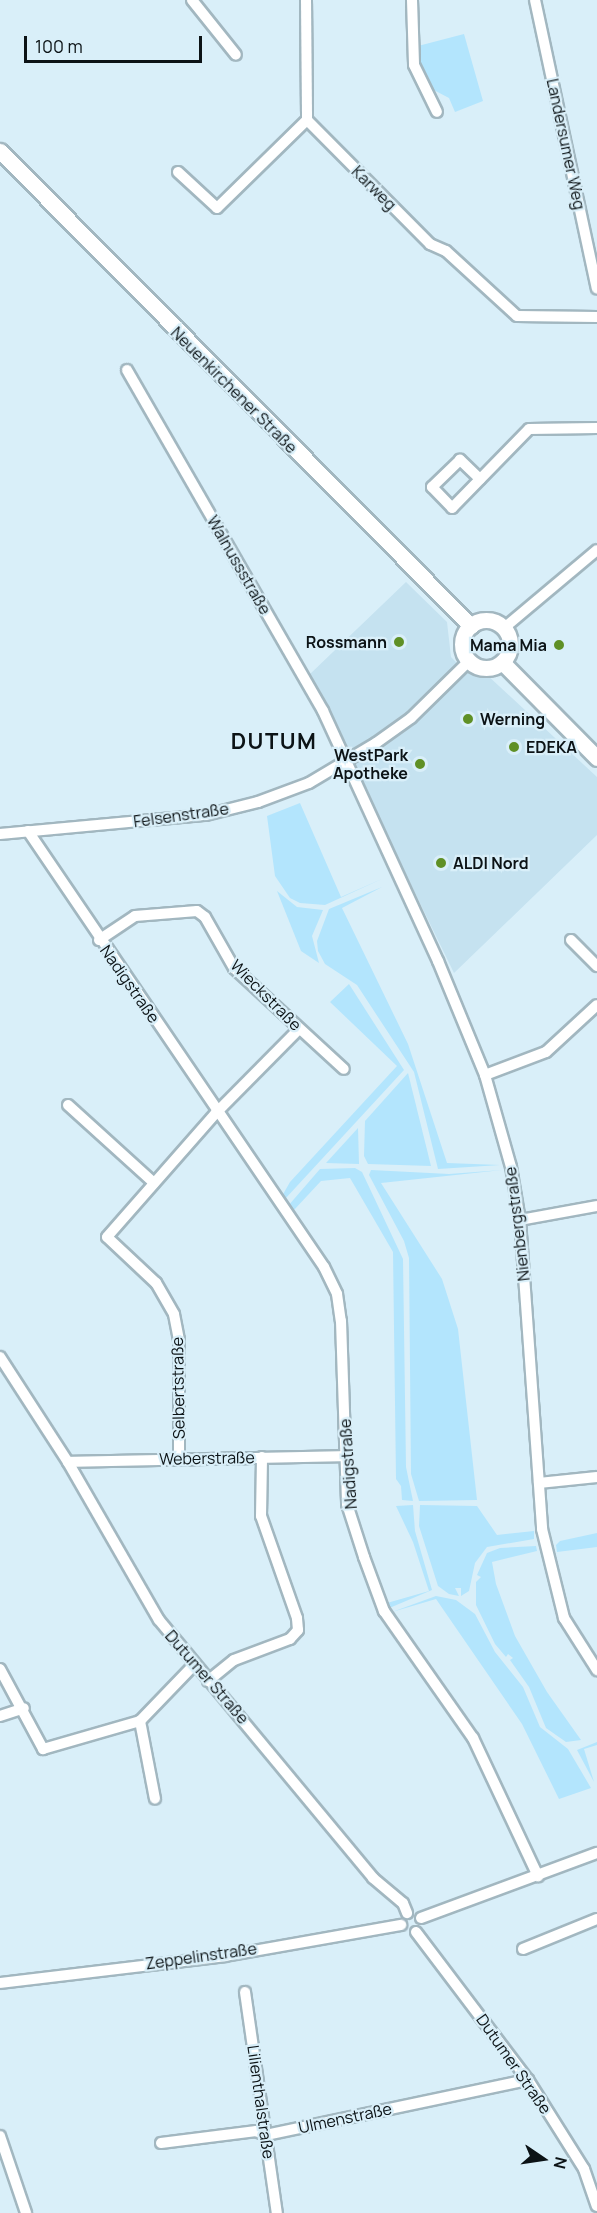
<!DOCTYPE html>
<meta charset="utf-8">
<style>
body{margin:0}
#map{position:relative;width:597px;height:2213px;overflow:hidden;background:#d9eff9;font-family:Manrope,sans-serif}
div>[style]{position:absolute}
.built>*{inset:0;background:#c5e2f0}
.green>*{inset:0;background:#b3e5fd}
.roads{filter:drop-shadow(2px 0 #a2b7c0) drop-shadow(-2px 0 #a2b7c0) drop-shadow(0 2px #a2b7c0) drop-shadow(0 -2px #a2b7c0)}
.street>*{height:10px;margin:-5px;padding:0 5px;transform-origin:5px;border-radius:5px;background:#fff}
.secondary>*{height:15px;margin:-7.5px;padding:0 7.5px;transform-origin:7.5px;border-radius:7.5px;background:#fff}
.secondary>.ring{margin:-7.5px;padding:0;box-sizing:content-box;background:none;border:15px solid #fff;border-radius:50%}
.dots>*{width:16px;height:16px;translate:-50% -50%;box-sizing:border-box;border:3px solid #d9eff9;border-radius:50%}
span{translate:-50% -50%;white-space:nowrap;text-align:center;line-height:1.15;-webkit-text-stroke:4.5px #d9eff9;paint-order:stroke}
.street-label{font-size:16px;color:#0c1316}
.poi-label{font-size:16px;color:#0c1316;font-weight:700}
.right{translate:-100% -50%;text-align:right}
.left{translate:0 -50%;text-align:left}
.district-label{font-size:22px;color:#0c1316;font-weight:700;letter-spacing:1.5px}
.north{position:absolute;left:513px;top:2129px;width:60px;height:60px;-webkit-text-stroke:4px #d9eff9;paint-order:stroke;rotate:103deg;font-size:16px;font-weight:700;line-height:24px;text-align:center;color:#0c1316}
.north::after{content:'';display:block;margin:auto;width:21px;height:27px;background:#0c1316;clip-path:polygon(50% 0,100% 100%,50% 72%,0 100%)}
.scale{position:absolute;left:24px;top:36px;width:178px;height:27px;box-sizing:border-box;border:3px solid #0c1316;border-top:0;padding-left:8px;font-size:18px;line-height:21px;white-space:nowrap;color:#0c1316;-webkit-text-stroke:4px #d9eff9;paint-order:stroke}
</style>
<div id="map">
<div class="built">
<i style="clip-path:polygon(406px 582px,447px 622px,451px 657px,466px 672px,485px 673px,597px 777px,597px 835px,454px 973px,309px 675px)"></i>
</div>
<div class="green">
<i style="clip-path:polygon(464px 34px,483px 101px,455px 112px,449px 98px,428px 87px,419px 62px,418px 46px)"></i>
<i style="clip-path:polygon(300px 803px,341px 897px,384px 878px,325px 905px,300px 903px,290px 898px,275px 876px,267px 816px)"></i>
<i style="clip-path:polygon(382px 887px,342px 908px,408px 1044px,447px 1163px,500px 1165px,438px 1169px,414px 1072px,357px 985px,325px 964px,318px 951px,317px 941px,329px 909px)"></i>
<i style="clip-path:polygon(277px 891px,297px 907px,323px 910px,312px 936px,319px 963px,301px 951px)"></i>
<i style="clip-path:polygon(349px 984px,404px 1070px,285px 1199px,282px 1196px,290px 1182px,397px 1066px,330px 1002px)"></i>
<i style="clip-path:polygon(408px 1073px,431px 1166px,368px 1164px,364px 1156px,365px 1121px)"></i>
<i style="clip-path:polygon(358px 1128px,359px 1164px,326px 1163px)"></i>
<i style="clip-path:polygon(355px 1168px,362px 1172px,403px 1259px,406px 1467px,413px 1501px,402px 1500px,401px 1486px,396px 1479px,393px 1252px,350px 1178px,321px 1181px,294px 1210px,288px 1206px,320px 1169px)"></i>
<i style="clip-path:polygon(371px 1170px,449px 1174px,502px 1170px,381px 1183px,442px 1279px,458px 1329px,477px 1500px,419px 1501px,411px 1474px,409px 1258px,404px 1241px,369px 1175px)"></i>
<i style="clip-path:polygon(413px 1505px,415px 1531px,432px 1590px,387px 1609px,387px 1603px,429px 1591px,413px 1542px,396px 1506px)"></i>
<i style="clip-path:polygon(420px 1505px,477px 1506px,497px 1535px,534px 1531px,534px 1539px,487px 1547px,475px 1563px,469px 1591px,461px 1596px,461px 1588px,455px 1588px,459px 1596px,449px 1594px,438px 1586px,419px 1526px)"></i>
<i style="clip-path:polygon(597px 1533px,597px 1547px,557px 1552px,556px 1545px,560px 1541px)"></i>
<i style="clip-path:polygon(536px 1546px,537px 1551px,492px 1562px,496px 1584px,515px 1636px,547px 1692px,581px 1740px,566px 1742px,546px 1728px,529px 1687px,510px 1660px,513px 1658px,508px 1654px,506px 1657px,495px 1644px,476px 1605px,476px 1582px,481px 1577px,477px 1575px,487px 1553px,500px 1548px)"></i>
<i style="clip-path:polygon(436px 1596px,456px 1600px,475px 1614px,495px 1652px,523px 1687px,540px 1727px,568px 1749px,591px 1788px,559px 1799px,522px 1724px,436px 1599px,392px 1612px)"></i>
<i style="clip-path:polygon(597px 1742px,597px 1745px,584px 1749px,594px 1782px,577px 1750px)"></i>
</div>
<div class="roads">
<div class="street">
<i style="left:192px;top:0;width:70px;rotate:51.3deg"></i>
<i style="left:306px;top:0;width:120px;rotate:89.5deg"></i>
<i style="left:412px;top:0;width:65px;rotate:88.2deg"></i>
<i style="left:414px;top:65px;width:52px;rotate:63.9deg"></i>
<i style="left:535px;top:0;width:295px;rotate:77.9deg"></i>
<i style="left:307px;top:120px;width:175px;rotate:45.2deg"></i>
<i style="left:430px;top:244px;width:17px;rotate:24deg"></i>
<i style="left:446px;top:251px;width:96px;rotate:42.5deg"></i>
<i style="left:517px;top:316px;width:80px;rotate:0.7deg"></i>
<i style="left:178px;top:172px;width:53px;rotate:42.7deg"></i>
<i style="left:217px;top:208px;width:126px;rotate:-44.4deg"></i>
<i style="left:127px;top:370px;width:393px;rotate:60.1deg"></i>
<i style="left:323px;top:711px;width:275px;rotate:65.3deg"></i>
<i style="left:438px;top:961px;width:123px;rotate:67.6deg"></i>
<i style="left:485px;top:1075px;width:96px;rotate:74.2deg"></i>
<i style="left:511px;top:1167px;width:54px;rotate:80.4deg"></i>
<i style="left:520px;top:1220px;width:310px;rotate:85.9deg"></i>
<i style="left:542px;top:1529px;width:92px;rotate:76.1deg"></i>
<i style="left:564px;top:1618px;width:62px;rotate:57.6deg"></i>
<i style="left:480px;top:479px;width:28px;rotate:-136deg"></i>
<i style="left:460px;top:460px;width:39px;rotate:136deg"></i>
<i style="left:432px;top:487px;width:29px;rotate:46deg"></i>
<i style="left:452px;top:508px;width:110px;rotate:-45.7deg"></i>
<i style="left:529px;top:429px;width:68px;rotate:-0.8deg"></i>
<i style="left:504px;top:628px;width:121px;rotate:-40deg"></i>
<i style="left:28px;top:831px;width:527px;rotate:55.83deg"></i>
<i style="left:324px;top:1267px;width:30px;rotate:64deg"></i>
<i style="left:337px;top:1294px;width:27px;rotate:82deg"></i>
<i style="left:341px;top:1321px;width:183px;rotate:88.1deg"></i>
<i style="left:347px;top:1504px;width:56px;rotate:72.2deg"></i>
<i style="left:364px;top:1557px;width:58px;rotate:69.7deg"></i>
<i style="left:384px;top:1611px;width:155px;rotate:55deg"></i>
<i style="left:473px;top:1738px;width:153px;rotate:64.8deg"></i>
<i style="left:0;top:834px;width:207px;rotate:-5.3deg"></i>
<i style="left:206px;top:815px;width:54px;rotate:-14deg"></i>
<i style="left:258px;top:802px;width:54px;rotate:-20.4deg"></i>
<i style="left:309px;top:783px;width:78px;rotate:-30.8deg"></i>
<i style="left:376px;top:743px;width:43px;rotate:-35.5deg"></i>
<i style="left:411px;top:718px;width:81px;rotate:-44.5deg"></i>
<i style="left:99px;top:940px;width:43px;rotate:-33.7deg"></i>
<i style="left:135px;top:916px;width:62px;rotate:-4.6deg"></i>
<i style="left:197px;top:911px;width:10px;rotate:37deg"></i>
<i style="left:205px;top:917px;width:59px;rotate:60.4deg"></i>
<i style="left:234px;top:968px;width:149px;rotate:42.6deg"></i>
<i style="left:571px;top:940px;width:37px;rotate:45deg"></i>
<i style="left:485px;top:1075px;width:65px;rotate:-20.7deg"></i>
<i style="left:546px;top:1052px;width:69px;rotate:-42.7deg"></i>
<i style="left:68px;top:1105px;width:116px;rotate:42.2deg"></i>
<i style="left:520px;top:1220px;width:78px;rotate:-10.3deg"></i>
<i style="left:0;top:1357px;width:125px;rotate:57.1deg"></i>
<i style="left:68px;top:1462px;width:182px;rotate:60.1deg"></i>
<i style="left:159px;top:1620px;width:335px;rotate:50.3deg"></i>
<i style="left:373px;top:1878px;width:39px;rotate:40deg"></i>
<i style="left:403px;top:1903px;width:11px;rotate:68deg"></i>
<i style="left:179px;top:1457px;width:117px;rotate:-90deg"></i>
<i style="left:179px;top:1340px;width:26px;rotate:-101deg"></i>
<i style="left:174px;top:1314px;width:36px;rotate:-120deg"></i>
<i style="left:156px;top:1283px;width:67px;rotate:-136.8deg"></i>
<i style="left:107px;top:1237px;width:165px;rotate:-48.7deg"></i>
<i style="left:216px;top:1113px;width:118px;rotate:-45.3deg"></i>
<i style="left:68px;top:1462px;width:278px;rotate:-1.2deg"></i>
<i style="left:539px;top:1483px;width:58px;rotate:-5.9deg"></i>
<i style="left:0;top:1669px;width:91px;rotate:61.7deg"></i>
<i style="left:43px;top:1749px;width:101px;rotate:-16.1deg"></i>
<i style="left:140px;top:1721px;width:76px;rotate:-46.1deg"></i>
<i style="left:208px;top:1681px;width:33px;rotate:-39deg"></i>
<i style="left:234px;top:1660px;width:60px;rotate:-20.6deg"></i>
<i style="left:290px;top:1639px;width:12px;rotate:-48deg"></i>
<i style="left:298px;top:1630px;width:12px;rotate:-95deg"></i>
<i style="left:297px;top:1618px;width:108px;rotate:-109.4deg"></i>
<i style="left:261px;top:1516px;width:59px;rotate:-89deg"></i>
<i style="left:0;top:1716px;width:25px;rotate:-18deg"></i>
<i style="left:140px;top:1721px;width:79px;rotate:79.1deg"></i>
<i style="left:421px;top:1918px;width:188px;rotate:-20.3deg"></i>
<i style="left:416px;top:1932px;width:186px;rotate:52.9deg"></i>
<i style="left:528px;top:2080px;width:105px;rotate:57.8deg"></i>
<i style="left:584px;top:2169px;width:39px;rotate:71deg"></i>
<i style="left:523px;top:1949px;width:80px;rotate:-22.1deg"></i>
<i style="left:0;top:1983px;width:227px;rotate:-6.8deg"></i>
<i style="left:225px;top:1956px;width:179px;rotate:-10deg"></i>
<i style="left:245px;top:1992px;width:223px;rotate:81.8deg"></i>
<i style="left:0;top:2136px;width:81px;rotate:71.3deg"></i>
<i style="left:161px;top:2143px;width:96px;rotate:-7.2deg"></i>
<i style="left:256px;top:2131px;width:11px;rotate:22deg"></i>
<i style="left:266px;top:2135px;width:268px;rotate:-11.9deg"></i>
</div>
<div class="secondary">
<i style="left:0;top:151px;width:669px;rotate:45.24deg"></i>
<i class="ring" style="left:462px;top:620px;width:33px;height:33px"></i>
<i style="left:502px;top:662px;width:135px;rotate:45.3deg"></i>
</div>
</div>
<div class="dots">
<i style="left:399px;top:642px;background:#5f9026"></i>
<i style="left:559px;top:645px;background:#5f9026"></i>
<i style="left:468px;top:719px;background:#5f9026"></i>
<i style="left:514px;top:747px;background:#5f9026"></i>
<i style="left:420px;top:764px;background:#5f9026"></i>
<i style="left:441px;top:863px;background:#5f9026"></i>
</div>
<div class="street-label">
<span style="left:566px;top:144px;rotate:78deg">Landersumer Weg</span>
<span style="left:374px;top:188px;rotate:45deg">Karweg</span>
<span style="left:234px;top:390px;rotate:45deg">Neuenkirchener Straße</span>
<span style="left:239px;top:565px;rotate:60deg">Walnussstraße</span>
<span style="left:181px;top:815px;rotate:-8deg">Felsenstraße</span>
<span style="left:130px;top:984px;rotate:55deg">Nadigstraße</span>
<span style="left:266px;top:995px;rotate:45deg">Wieckstraße</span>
<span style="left:517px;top:1224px;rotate:-97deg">Nienbergstraße</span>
<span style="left:178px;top:1388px;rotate:-91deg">Selbertstraße</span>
<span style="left:207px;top:1458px;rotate:-1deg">Weberstraße</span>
<span style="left:348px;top:1464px;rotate:-94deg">Nadigstraße</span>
<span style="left:207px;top:1677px;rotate:49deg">Dutumer Straße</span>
<span style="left:201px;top:1956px;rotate:-8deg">Zeppelinstraße</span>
<span style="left:514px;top:2064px;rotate:55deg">Dutumer Straße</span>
<span style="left:261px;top:2102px;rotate:82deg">Lilienthalstraße</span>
<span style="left:345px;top:2118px;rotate:-12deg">Ulmenstraße</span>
</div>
<div class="poi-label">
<span class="right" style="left:387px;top:642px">Rossmann</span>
<span class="right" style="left:547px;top:645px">Mama Mia</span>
<span class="left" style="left:480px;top:719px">Werning</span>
<span class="left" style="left:526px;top:747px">EDEKA</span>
<span class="right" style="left:408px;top:764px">WestPark<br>Apotheke</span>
<span class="left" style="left:453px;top:863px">ALDI Nord</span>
</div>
<div class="district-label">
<span style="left:274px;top:742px">DUTUM</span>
</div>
<div class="north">N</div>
<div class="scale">100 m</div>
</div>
